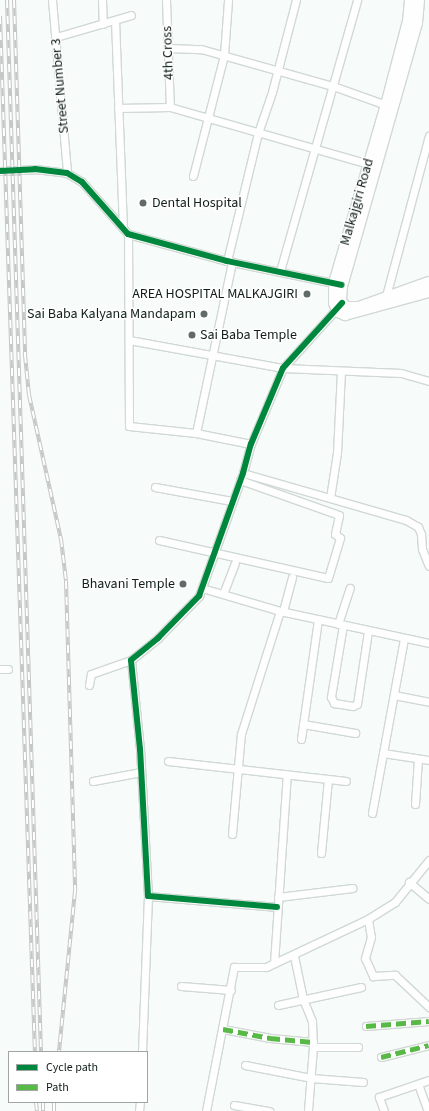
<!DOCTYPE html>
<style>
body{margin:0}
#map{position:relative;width:429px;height:1111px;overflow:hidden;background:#f7fbf9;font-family:"Source Sans 3",sans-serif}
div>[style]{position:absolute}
.roads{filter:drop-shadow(1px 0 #d0d9d4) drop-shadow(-1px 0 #d0d9d4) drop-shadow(0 1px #d0d9d4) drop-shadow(0 -1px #d0d9d4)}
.minor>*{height:7px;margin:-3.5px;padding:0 3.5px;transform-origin:3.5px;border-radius:3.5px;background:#fefefe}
.secondary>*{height:10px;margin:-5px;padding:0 5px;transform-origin:5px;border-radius:5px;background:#fefefe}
.rail>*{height:4px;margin-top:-2px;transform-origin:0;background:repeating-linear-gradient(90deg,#fff 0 8px,#c5c6c6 0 16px);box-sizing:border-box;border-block:1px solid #c5c6c6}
.quiet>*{height:5px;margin-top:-2.5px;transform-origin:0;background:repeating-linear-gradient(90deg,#58b947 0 10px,transparent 0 15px)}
.cycleway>*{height:6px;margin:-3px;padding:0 3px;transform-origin:3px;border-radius:3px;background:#00873e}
.dots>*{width:11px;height:11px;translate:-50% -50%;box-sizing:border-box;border:2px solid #fff;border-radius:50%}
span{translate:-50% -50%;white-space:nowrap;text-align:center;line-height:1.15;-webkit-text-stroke:3px #fff;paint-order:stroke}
.street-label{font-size:14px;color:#101f18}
.poi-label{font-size:14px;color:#101f18}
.left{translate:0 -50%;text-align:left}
.right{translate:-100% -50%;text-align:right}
.legend{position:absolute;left:8px;top:1051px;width:140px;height:52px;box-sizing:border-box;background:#fff;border:1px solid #9fa5a3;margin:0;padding:5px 7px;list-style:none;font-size:12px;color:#101f18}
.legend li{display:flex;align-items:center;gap:8px;height:20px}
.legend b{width:20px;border:1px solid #9fa5a3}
</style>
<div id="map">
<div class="roads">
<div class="minor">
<i style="left:52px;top:0;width:174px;rotate:85deg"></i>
<i style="left:102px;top:0;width:24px;rotate:88deg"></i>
<i style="left:166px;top:0;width:107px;rotate:87.9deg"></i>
<i style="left:115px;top:20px;width:206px;rotate:87.8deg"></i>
<i style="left:56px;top:37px;width:78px;rotate:-16.3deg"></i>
<i style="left:168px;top:48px;width:33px;rotate:2deg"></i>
<i style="left:201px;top:49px;width:137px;rotate:15.7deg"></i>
<i style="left:333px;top:86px;width:56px;rotate:19.7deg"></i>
<i style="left:118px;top:108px;width:52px;rotate:-1.1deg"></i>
<i style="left:170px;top:107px;width:207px;rotate:16deg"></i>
<i style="left:0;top:171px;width:35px;rotate:-3deg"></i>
<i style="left:35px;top:169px;width:32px;rotate:7deg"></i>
<i style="left:67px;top:173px;width:17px;rotate:31deg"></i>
<i style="left:82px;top:182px;width:69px;rotate:48.5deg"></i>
<i style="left:128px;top:234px;width:103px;rotate:15.3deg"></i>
<i style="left:227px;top:261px;width:113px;rotate:11.7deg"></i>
<i style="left:193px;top:176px;width:125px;rotate:-75.6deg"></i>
<i style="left:224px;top:55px;width:55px;rotate:-85.8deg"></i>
<i style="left:128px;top:234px;width:192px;rotate:89.7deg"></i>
<i style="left:129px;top:426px;width:67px;rotate:6deg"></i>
<i style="left:196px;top:433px;width:56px;rotate:11.3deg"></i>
<i style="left:227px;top:261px;width:132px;rotate:-76.4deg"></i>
<i style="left:258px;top:133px;width:43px;rotate:-71.1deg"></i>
<i style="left:272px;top:92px;width:95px;rotate:-75.4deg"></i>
<i style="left:280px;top:271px;width:282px;rotate:-74.1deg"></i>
<i style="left:386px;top:296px;width:166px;rotate:-75deg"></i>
<i style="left:129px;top:340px;width:157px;rotate:10.3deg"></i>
<i style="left:283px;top:368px;width:118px;rotate:2.4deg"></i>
<i style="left:401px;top:373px;width:29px;rotate:16deg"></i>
<i style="left:196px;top:433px;width:175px;rotate:-78.1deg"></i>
<i style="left:243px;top:473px;width:170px;rotate:16.1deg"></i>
<i style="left:406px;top:520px;width:14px;rotate:30deg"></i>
<i style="left:418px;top:527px;width:8px;rotate:67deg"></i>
<i style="left:421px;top:534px;width:15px;rotate:86deg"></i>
<i style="left:422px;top:549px;width:18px;rotate:68deg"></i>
<i style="left:155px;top:487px;width:78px;rotate:10.3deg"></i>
<i style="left:330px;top:498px;width:46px;rotate:-81.2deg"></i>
<i style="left:337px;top:453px;width:82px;rotate:-87.2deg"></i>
<i style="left:159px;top:540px;width:173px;rotate:12.7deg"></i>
<i style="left:328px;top:578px;width:42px;rotate:-73.3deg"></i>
<i style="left:340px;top:538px;width:6px;rotate:-141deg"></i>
<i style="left:335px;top:534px;width:19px;rotate:-78deg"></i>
<i style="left:339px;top:515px;width:105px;rotate:-160.5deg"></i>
<i style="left:202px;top:588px;width:81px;rotate:16.4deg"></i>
<i style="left:280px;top:611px;width:152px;rotate:12.1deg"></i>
<i style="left:223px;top:594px;width:33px;rotate:-69deg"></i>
<i style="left:283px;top:611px;width:35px;rotate:-75deg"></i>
<i style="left:338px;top:624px;width:38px;rotate:-72deg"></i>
<i style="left:343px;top:625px;width:73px;rotate:99.5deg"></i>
<i style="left:331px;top:697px;width:7px;rotate:63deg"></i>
<i style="left:334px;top:703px;width:19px;rotate:9deg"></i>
<i style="left:353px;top:706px;width:4px;rotate:-27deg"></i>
<i style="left:357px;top:704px;width:74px;rotate:-81.4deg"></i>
<i style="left:0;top:669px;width:8px"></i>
<i style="left:89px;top:685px;width:11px;rotate:-80deg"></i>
<i style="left:91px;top:674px;width:42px;rotate:-19.3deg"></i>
<i style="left:394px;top:695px;width:36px;rotate:11deg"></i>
<i style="left:303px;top:724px;width:53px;rotate:9.8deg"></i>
<i style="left:301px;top:739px;width:121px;rotate:-81.9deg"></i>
<i style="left:383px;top:753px;width:47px;rotate:8.7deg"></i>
<i style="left:168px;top:761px;width:179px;rotate:6.4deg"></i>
<i style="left:93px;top:781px;width:49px;rotate:-10.6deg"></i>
<i style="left:415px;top:804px;width:45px;rotate:-86.2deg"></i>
<i style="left:372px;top:813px;width:177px;rotate:-79.6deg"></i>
<i style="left:232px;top:834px;width:100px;rotate:-84.9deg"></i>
<i style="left:241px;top:734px;width:129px;rotate:-72.4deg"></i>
<i style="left:321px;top:853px;width:74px;rotate:-84.6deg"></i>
<i style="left:429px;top:860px;width:54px;rotate:129deg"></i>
<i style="left:395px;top:902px;width:32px;rotate:148deg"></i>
<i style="left:368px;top:919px;width:18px;rotate:81deg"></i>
<i style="left:371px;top:937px;width:22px;rotate:106deg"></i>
<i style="left:365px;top:958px;width:20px;rotate:66deg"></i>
<i style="left:373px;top:976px;width:22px;rotate:-3deg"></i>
<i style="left:395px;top:975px;width:47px;rotate:43.3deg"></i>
<i style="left:409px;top:882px;width:26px;rotate:40deg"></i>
<i style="left:278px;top:897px;width:75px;rotate:-6.9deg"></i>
<i style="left:277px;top:907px;width:129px;rotate:-175.1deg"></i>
<i style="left:148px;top:896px;width:147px;rotate:-93.1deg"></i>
<i style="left:140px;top:749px;width:89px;rotate:-95.8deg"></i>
<i style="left:131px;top:660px;width:35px;rotate:-39deg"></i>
<i style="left:158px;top:638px;width:59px;rotate:-45.7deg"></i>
<i style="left:199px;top:596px;width:131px;rotate:-70.3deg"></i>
<i style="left:243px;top:473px;width:30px;rotate:-75deg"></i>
<i style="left:251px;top:444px;width:82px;rotate:-67.2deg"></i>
<i style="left:283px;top:368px;width:84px;rotate:-47.9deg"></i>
<i style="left:294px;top:956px;width:44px;rotate:78.2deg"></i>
<i style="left:303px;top:999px;width:24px;rotate:68deg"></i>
<i style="left:312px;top:1021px;width:26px;rotate:88deg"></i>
<i style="left:313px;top:1047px;width:64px;rotate:94.5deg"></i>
<i style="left:274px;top:963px;width:189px;rotate:-86.1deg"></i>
<i style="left:181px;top:986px;width:50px;rotate:4.6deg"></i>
<i style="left:278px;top:1005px;width:85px;rotate:-12.2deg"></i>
<i style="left:366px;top:1026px;width:63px;rotate:-4.5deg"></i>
<i style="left:223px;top:1029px;width:48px;rotate:10.8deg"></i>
<i style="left:270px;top:1038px;width:43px;rotate:5.3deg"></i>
<i style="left:313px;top:1047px;width:45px"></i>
<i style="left:142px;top:1052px;width:156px;rotate:-87.8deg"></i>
<i style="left:381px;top:1057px;width:49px;rotate:-14deg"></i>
<i style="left:245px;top:1065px;width:67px;rotate:11.1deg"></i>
<i style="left:311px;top:1078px;width:52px;rotate:4.4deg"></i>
<i style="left:418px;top:1084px;width:29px;rotate:70deg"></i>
<i style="left:234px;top:1105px;width:36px;rotate:10deg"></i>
<i style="left:139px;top:1111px;width:9px;rotate:-84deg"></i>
<i style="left:206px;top:1111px;width:147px;rotate:-79deg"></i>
<i style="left:234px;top:967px;width:32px"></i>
<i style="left:266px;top:967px;width:113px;rotate:-25.2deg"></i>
<i style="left:384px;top:1111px;width:15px;rotate:-110deg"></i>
<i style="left:379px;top:1097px;width:53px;rotate:-18.8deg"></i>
</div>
<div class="secondary">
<i style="left:410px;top:0;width:21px;rotate:95deg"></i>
<i style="left:408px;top:21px;width:87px;rotate:104.7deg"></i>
<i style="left:386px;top:105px;width:185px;rotate:106.3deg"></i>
<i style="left:334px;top:283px;width:20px;rotate:90deg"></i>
<i style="left:334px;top:303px;width:10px;rotate:66deg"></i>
<i style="left:338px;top:312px;width:8px;rotate:23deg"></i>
<i style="left:345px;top:315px;width:87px;rotate:-15.3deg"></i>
<i style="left:419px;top:0;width:23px;rotate:95deg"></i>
<i style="left:417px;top:23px;width:273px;rotate:105.9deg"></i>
<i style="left:342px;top:286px;width:15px;rotate:94deg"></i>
<i style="left:341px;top:301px;width:8px;rotate:50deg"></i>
<i style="left:346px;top:307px;width:13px"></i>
<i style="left:359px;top:307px;width:74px;rotate:-19.7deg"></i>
</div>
</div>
<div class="rail">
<i style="left:7px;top:0;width:1053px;rotate:88.15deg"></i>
<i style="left:14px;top:0;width:355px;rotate:88.2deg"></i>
<i style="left:25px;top:355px;width:40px;rotate:84.3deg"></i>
<i style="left:29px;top:395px;width:148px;rotate:77.5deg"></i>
<i style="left:61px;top:539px;width:42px;rotate:83.2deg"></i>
<i style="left:66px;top:581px;width:310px;rotate:88.3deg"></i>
<i style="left:75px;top:891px;width:162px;rotate:95.7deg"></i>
<i style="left:0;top:16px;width:1037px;rotate:88.07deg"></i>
<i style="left:36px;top:1102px;width:9px;rotate:84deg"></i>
<i style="left:43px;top:1102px;width:9px;rotate:90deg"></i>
<i style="left:54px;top:1111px;width:9px;rotate:-90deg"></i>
</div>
<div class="quiet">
<i style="left:366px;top:1026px;width:63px;rotate:-4.5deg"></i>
<i style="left:223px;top:1029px;width:48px;rotate:10.8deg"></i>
<i style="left:270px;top:1038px;width:43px;rotate:5.3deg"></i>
<i style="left:381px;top:1057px;width:49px;rotate:-14deg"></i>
</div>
<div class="cycleway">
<i style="left:0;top:171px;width:35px;rotate:-3deg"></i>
<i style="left:35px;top:169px;width:32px;rotate:7deg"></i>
<i style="left:67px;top:173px;width:17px;rotate:31deg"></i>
<i style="left:82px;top:182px;width:69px;rotate:48.5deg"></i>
<i style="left:128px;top:234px;width:103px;rotate:15.3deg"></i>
<i style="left:227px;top:261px;width:117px;rotate:11.8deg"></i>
<i style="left:277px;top:907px;width:129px;rotate:-175.1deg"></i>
<i style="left:148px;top:896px;width:147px;rotate:-93.1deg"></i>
<i style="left:140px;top:749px;width:89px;rotate:-95.8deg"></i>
<i style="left:131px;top:660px;width:35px;rotate:-39deg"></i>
<i style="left:158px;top:638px;width:59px;rotate:-45.7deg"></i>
<i style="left:199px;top:596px;width:131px;rotate:-70.3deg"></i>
<i style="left:243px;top:473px;width:30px;rotate:-75deg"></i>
<i style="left:251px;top:444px;width:82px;rotate:-67.2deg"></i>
<i style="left:283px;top:368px;width:88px;rotate:-47.8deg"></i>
</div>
<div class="dots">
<i style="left:143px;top:203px;background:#616c67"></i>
<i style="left:307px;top:294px;background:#616c67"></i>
<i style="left:204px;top:314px;background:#616c67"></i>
<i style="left:192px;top:335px;background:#616c67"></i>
<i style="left:183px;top:584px;background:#616c67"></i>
</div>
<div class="street-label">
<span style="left:168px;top:53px;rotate:-92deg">4th Cross</span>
<span style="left:60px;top:86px;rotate:-95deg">Street Number 3</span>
<span style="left:357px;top:202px;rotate:-74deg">Malkajgiri Road</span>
</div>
<div class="poi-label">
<span class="left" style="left:152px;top:203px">Dental Hospital</span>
<span class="right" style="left:298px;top:294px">AREA HOSPITAL MALKAJGIRI</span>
<span class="right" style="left:196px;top:314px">Sai Baba Kalyana Mandapam</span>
<span class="left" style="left:200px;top:335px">Sai Baba Temple</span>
<span class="right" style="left:175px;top:584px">Bhavani Temple</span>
</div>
<ul class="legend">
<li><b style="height:5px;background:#00873e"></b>Cycle path</li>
<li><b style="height:5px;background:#58b947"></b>Path</li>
</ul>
</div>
